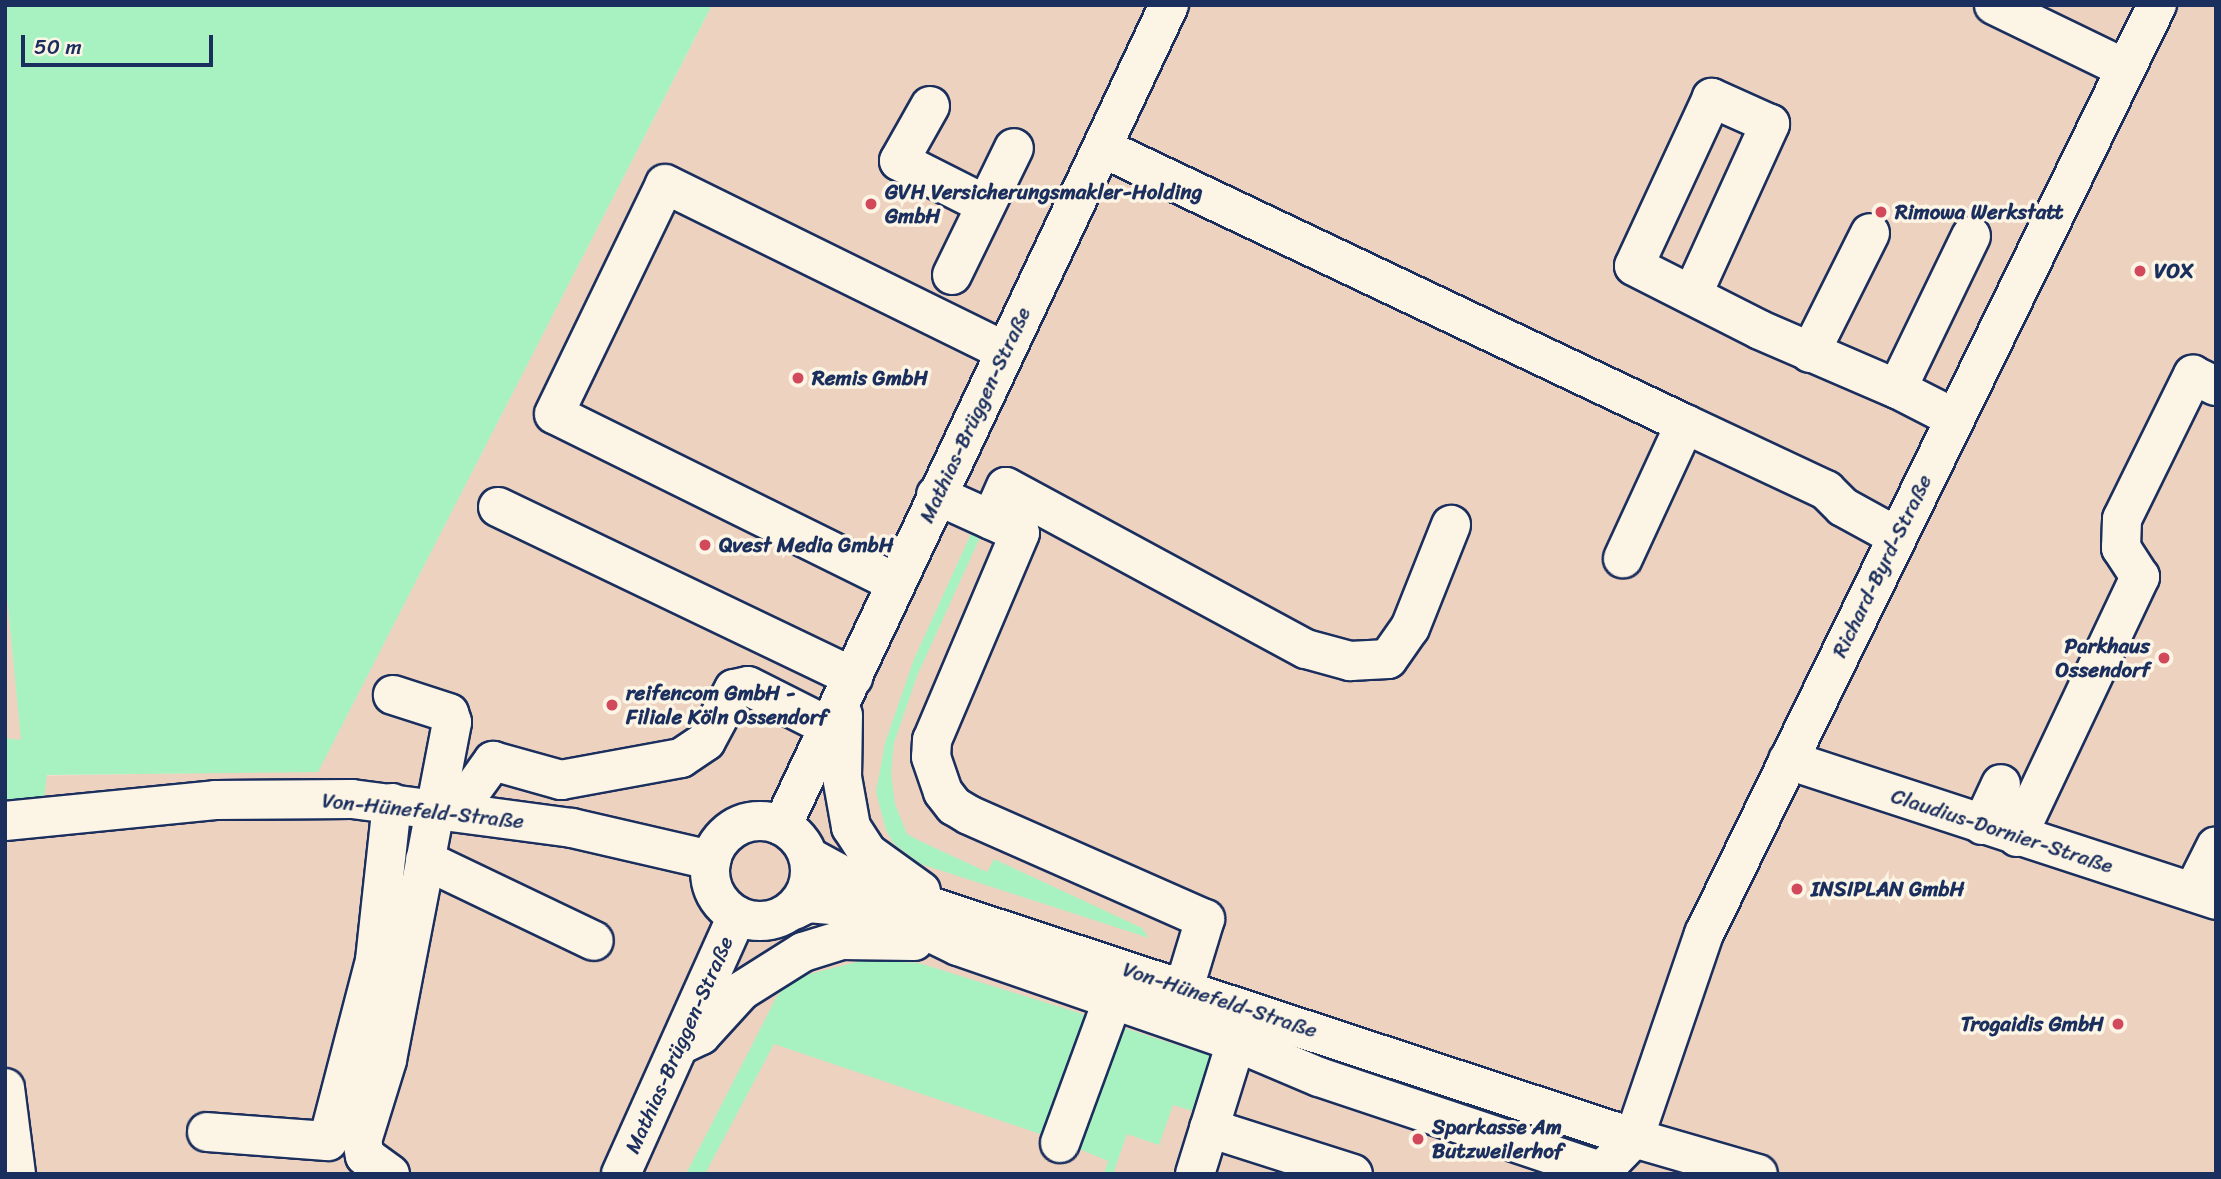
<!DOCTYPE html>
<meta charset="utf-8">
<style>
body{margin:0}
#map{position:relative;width:2221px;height:1179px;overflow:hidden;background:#f6e5d4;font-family:Sriracha,sans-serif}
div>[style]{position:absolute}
.built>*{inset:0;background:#eed2c0}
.green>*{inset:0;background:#a8f2c1}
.roads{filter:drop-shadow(2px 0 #1b2f5e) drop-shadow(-2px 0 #1b2f5e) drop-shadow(0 2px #1b2f5e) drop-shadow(0 -2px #1b2f5e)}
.minor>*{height:38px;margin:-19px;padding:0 19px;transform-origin:19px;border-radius:19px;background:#fcf5e5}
.minor>.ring{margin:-19px;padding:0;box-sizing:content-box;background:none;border:38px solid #fcf5e5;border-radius:50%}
.dots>*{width:19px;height:19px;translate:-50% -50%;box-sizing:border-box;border:4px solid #fcf5e5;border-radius:50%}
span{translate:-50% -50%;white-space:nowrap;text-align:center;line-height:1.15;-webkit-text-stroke:7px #fcf5e5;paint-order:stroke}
.poi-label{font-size:21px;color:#1b2f5e;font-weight:700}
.left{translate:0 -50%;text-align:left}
.right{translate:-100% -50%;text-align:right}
.street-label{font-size:21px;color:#1b2f5e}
.frame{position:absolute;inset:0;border:7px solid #1b2f5e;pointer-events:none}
.scale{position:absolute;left:21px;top:35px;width:192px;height:32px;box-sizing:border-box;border:4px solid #1b2f5e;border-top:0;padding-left:9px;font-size:21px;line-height:24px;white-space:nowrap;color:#1b2f5e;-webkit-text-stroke:5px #fcf5e5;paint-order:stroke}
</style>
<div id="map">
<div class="built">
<i style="clip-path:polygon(712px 5px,2216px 5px,2216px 1174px,5px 1174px,5px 576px,25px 776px,318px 771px)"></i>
</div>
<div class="green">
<i style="clip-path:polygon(5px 5px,712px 5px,318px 772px,47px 775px,44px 799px,5px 806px,5px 738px,21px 740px,5px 576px)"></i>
<i style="clip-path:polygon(979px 516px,982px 533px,917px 676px,894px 743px,891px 773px,895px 804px,907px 834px,922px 842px,987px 872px,994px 859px,1142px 928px,1149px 938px,921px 864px,894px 844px,886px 830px,876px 792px,885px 743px,914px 659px)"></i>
<i style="clip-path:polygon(864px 960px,919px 963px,1092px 1017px,1049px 1137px,774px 1044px,705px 1174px,686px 1174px,777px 996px,787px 985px,806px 975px)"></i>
<i style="clip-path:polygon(1121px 1027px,1217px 1058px,1199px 1113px,1173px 1105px,1159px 1145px,1127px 1134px,1113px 1174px,1104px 1174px,1108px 1161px,1077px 1148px)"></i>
</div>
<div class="roads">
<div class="minor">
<i style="left:1994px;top:5px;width:144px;rotate:25.9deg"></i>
<i style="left:930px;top:106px;width:63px;rotate:119.4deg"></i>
<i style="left:899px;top:161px;width:97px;rotate:26.8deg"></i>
<i style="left:1103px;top:148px;width:644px;rotate:25.37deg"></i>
<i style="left:1685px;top:424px;width:148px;rotate:114.8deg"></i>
<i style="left:952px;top:275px;width:141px;rotate:-64deg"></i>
<i style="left:1693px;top:293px;width:186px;rotate:-65.5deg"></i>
<i style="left:1770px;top:124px;width:64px;rotate:-155.9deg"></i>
<i style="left:1712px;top:98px;width:185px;rotate:114.9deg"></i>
<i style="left:1634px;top:266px;width:141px;rotate:26.9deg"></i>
<i style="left:1760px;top:330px;width:149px;rotate:23.3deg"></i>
<i style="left:1810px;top:353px;width:134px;rotate:-63.4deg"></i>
<i style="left:1954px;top:418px;width:64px;rotate:-153deg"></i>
<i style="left:1897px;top:389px;width:170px;rotate:-64.2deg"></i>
<i style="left:1685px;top:424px;width:156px;rotate:25.1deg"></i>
<i style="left:1826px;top:490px;width:24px;rotate:45deg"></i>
<i style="left:1843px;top:507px;width:60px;rotate:28.7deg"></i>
<i style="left:936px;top:495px;width:92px;rotate:24.3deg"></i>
<i style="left:1020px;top:533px;width:225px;rotate:113deg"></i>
<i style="left:932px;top:740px;width:17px;rotate:93deg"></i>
<i style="left:931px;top:757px;width:37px;rotate:71deg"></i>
<i style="left:943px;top:792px;width:18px;rotate:52deg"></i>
<i style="left:954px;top:806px;width:17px;rotate:31deg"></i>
<i style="left:969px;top:815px;width:258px;rotate:23.8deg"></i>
<i style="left:1205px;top:919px;width:72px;rotate:106.9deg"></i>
<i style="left:498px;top:507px;width:394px;rotate:25.6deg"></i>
<i style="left:991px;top:520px;width:36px;rotate:-66deg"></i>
<i style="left:1006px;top:487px;width:341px;rotate:28.4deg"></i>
<i style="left:1306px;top:649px;width:46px;rotate:15.3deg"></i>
<i style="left:1350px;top:661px;width:38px;rotate:-3deg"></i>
<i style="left:1388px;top:659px;width:38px;rotate:-55deg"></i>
<i style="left:1410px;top:628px;width:111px;rotate:-68.3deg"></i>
<i style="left:896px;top:583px;width:381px;rotate:-153.7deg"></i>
<i style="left:554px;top:414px;width:255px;rotate:-64.2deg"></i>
<i style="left:665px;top:184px;width:378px;rotate:26.2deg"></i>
<i style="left:843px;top:715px;width:62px;rotate:90.9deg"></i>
<i style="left:842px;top:777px;width:51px;rotate:79.8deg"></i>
<i style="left:851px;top:827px;width:31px;rotate:57deg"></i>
<i style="left:868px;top:853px;width:65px;rotate:35.6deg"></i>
<i style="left:1788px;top:760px;width:450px;rotate:18.1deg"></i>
<i style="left:457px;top:811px;width:62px;rotate:-54.2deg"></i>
<i style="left:493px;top:761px;width:71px;rotate:15.6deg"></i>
<i style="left:561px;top:780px;width:122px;rotate:-10.4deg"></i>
<i style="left:681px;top:758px;width:30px;rotate:-34deg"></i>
<i style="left:706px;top:741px;width:59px;rotate:-61.7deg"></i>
<i style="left:734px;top:689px;width:14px;rotate:-12deg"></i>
<i style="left:748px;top:686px;width:91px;rotate:26.8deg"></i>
<i class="ring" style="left:710px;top:821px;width:62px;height:62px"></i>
<i style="left:5px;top:821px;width:211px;rotate:-5.7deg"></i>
<i style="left:215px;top:800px;width:137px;rotate:-0.4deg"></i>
<i style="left:352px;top:799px;width:222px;rotate:7.5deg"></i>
<i style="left:572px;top:828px;width:143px;rotate:13deg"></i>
<i style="left:1982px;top:825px;width:45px;rotate:-65.1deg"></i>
<i style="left:782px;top:826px;width:908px;rotate:-64.76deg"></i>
<i style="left:2017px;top:837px;width:288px;rotate:-64.7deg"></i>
<i style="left:2140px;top:577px;width:35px;rotate:-123deg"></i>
<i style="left:2121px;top:548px;width:29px;rotate:-88deg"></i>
<i style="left:2122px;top:519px;width:161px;rotate:-63.8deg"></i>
<i style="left:2193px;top:375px;width:25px;rotate:26deg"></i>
<i style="left:809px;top:857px;width:50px;rotate:28.6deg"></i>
<i style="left:853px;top:881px;width:822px;rotate:18.21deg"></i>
<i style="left:1634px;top:1138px;width:129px;rotate:16.2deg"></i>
<i style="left:425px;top:860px;width:187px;rotate:25.6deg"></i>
<i style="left:2193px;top:892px;width:51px;rotate:-63.4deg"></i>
<i style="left:794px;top:910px;width:16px;rotate:-27deg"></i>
<i style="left:808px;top:903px;width:38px;rotate:5deg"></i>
<i style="left:846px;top:906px;width:87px;rotate:17.4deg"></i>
<i style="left:929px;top:932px;width:32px;rotate:26deg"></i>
<i style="left:958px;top:946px;width:294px;rotate:19.1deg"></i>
<i style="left:1236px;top:1042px;width:90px;rotate:22.9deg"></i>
<i style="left:1319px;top:1077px;width:306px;rotate:18.5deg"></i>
<i style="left:682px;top:1044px;width:21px;rotate:-25deg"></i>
<i style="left:701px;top:1035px;width:59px;rotate:-47.7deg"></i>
<i style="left:741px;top:991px;width:73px;rotate:-32.2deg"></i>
<i style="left:803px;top:952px;width:41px;rotate:-17.1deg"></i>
<i style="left:842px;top:940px;width:72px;rotate:0.8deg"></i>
<i style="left:5px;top:1088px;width:87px;rotate:82.7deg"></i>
<i style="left:1209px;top:1128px;width:151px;rotate:17.7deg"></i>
<i style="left:207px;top:1132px;width:121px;rotate:4.3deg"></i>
<i style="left:328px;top:1141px;width:187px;rotate:-75.4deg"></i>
<i style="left:375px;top:960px;width:158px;rotate:-83.8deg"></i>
<i style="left:1060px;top:1143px;width:153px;rotate:-69.8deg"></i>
<i style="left:390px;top:1174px;width:31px;rotate:-144deg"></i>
<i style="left:365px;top:1156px;width:15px;rotate:-101deg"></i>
<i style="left:362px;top:1141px;width:85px;rotate:-72.8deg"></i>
<i style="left:387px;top:1060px;width:344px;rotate:-79.1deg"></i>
<i style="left:452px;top:722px;width:9px;rotate:-108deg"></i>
<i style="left:449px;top:713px;width:59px;rotate:-162.2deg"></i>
<i style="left:621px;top:1174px;width:283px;rotate:-65.8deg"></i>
<i style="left:1195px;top:1174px;width:138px;rotate:-72.7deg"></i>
<i style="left:1599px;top:1174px;width:50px;rotate:-45.8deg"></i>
<i style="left:1634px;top:1138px;width:216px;rotate:-71.1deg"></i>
<i style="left:1704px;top:934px;width:1034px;rotate:-64.01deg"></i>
</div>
</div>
<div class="dots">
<i style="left:871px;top:204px;background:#d1495b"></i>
<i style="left:1881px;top:212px;background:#d1495b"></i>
<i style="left:2140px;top:271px;background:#d1495b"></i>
<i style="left:798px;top:378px;background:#d1495b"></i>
<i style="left:705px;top:545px;background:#d1495b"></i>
<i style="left:2164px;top:658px;background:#d1495b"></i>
<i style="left:612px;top:705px;background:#d1495b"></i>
<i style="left:1797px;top:889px;background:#d1495b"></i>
<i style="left:2118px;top:1024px;background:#d1495b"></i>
<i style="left:1418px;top:1139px;background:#d1495b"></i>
</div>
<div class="poi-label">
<span class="left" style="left:885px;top:204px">GVH Versicherungsmakler-Holding<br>GmbH</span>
<span class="left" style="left:1895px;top:212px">Rimowa Werkstatt</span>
<span class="left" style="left:2154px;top:271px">VOX</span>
<span class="left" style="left:812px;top:378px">Remis GmbH</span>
<span class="left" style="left:719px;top:545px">Qvest Media GmbH</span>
<span class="right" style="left:2150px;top:658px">Parkhaus<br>Ossendorf</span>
<span class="left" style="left:626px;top:705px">reifencom GmbH -<br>Filiale Köln Ossendorf</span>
<span class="left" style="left:1811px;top:889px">INSIPLAN GmbH</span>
<span class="right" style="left:2104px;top:1024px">Trogaidis GmbH</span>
<span class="left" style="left:1432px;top:1139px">Sparkasse Am<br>Butzweilerhof</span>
</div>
<div class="street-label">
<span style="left:975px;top:415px;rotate:-65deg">Mathias-Brüggen-Straße</span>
<span style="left:1882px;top:566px;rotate:-64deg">Richard-Byrd-Straße</span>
<span style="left:423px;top:811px;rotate:6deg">Von-Hünefeld-Straße</span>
<span style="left:2002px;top:831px;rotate:18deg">Claudius-Dornier-Straße</span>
<span style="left:1220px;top:1000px;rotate:18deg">Von-Hünefeld-Straße</span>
<span style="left:679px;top:1045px;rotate:-66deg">Mathias-Brüggen-Straße</span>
</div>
<div class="frame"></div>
<div class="scale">50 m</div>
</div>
